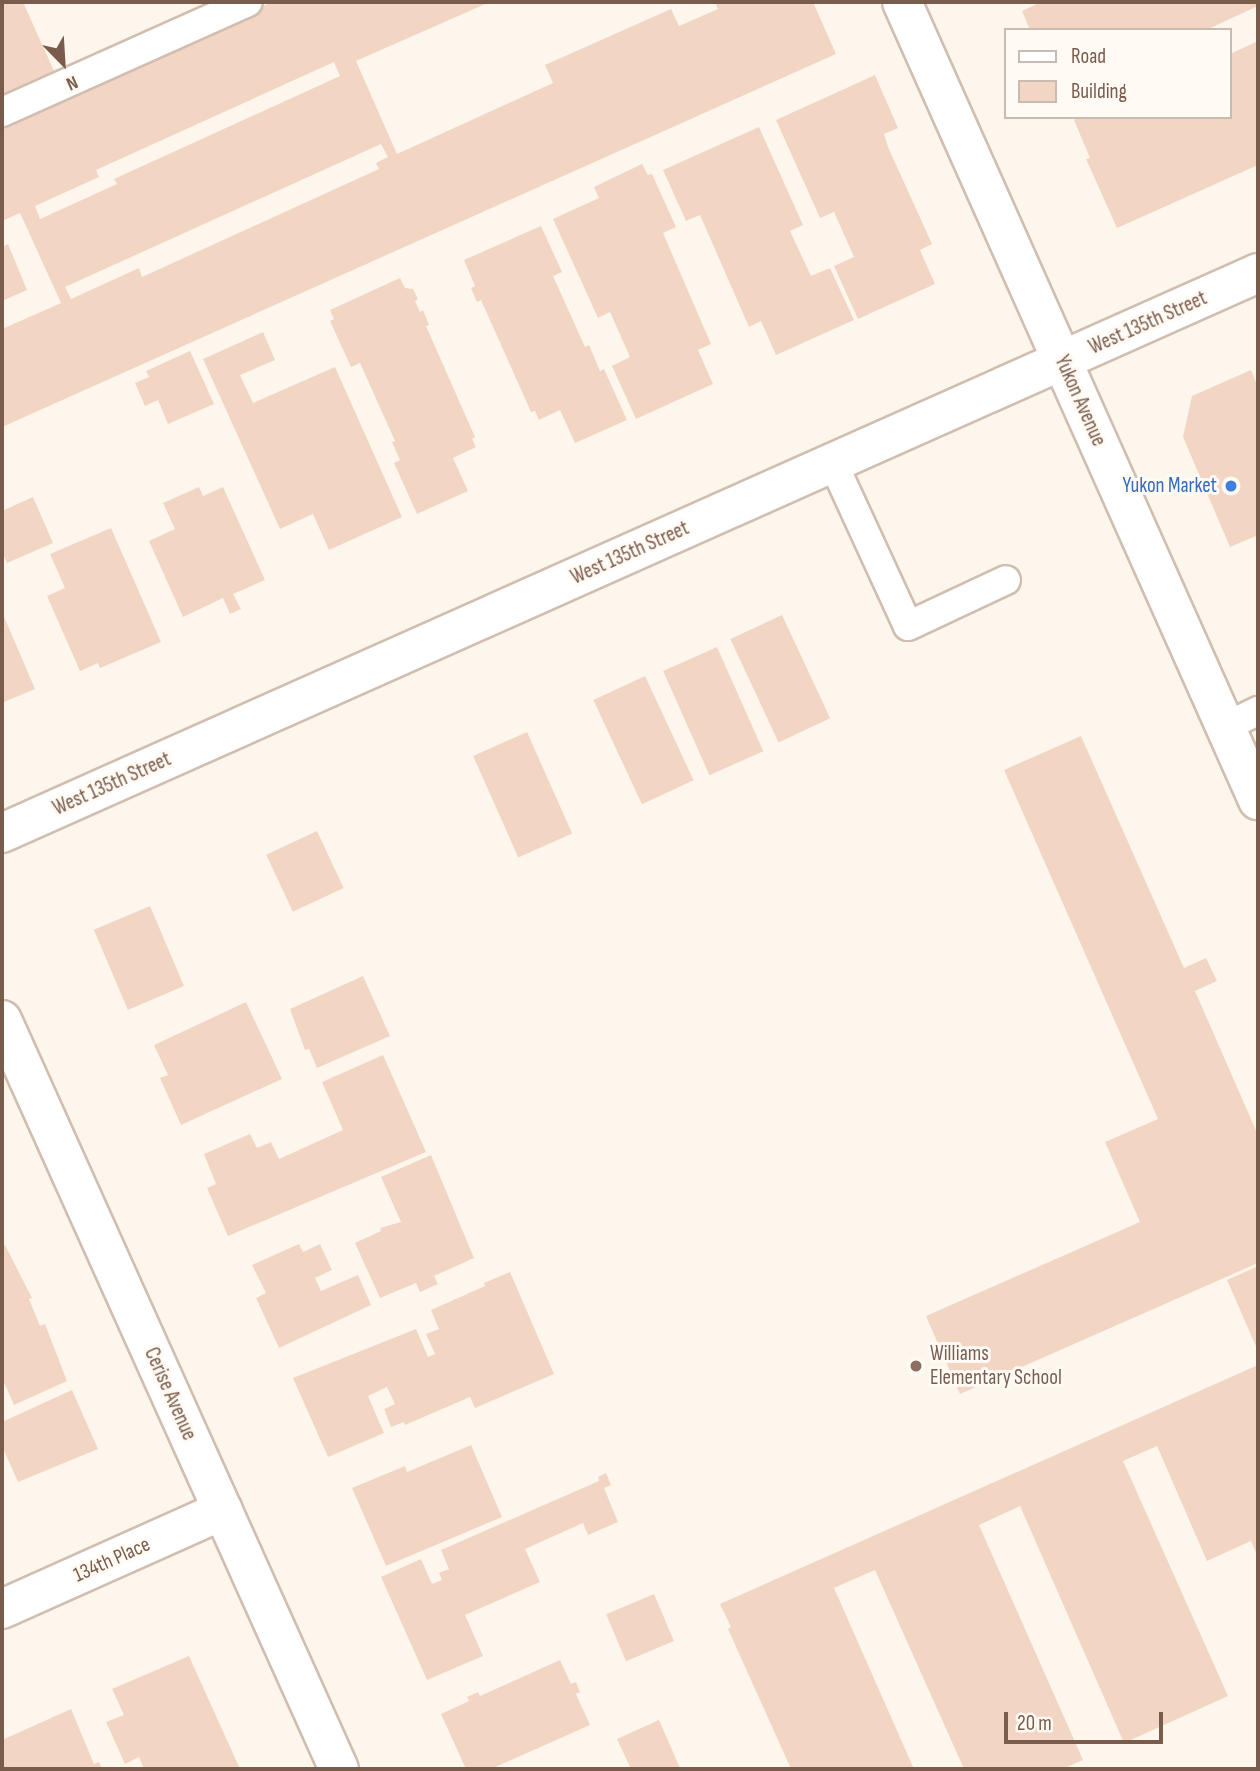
<!DOCTYPE html>
<style>
body{margin:0}
#map{position:relative;width:1260px;height:1771px;overflow:hidden;background:#fdf6ec;font-family:"Sofia Sans Condensed",sans-serif}
div>[style]{position:absolute}
.building>*{inset:0;background:#f3d5c3;transform-origin:0 0}
.roads{filter:drop-shadow(2px 0 #d1beb0) drop-shadow(-2px 0 #d1beb0) drop-shadow(0 2px #d1beb0) drop-shadow(0 -2px #d1beb0)}
.lane>*{height:28px;margin:-14px;padding:0 14px;transform-origin:14px;border-radius:14px;background:#fff}
.street>*{height:38px;margin:-19px;padding:0 19px;transform-origin:19px;border-radius:19px;background:#fff}
.secondary>*{height:38px;margin:-19px;padding:0 19px;transform-origin:19px;border-radius:19px;background:#fff}
.dots>*{width:19px;height:19px;translate:-50% -50%;box-sizing:border-box;border:4px solid #fffaf3;border-radius:50%}
span{translate:-50% -50%;white-space:nowrap;text-align:center;line-height:1.15;-webkit-text-stroke:6px #fffaf3;paint-order:stroke}
.street-label{font-size:21px;color:#7a5c4d}
.shop-label{font-size:21px;color:#366cbe}
.right{translate:-100% -50%;text-align:right}
.education-label{font-size:21px;color:#785e54}
.left{translate:0 -50%;text-align:left}
.frame{position:absolute;inset:0;border:4px solid #7a5c4d;pointer-events:none}
.legend{position:absolute;left:1004px;top:28px;width:228px;height:91px;box-sizing:border-box;background:#fffaf3;border:2px solid #cabbb1;margin:0;padding:9px 12px;list-style:none;font-size:21px;color:#7a5c4d}
.legend li{display:flex;align-items:center;gap:14px;height:35px}
.legend b{width:35px;border:2px solid #cabbb1}
.north{position:absolute;left:28px;top:28px;width:70px;height:70px;-webkit-text-stroke:5px #fffaf3;paint-order:stroke;rotate:156deg;font-size:19px;font-weight:700;line-height:28px;text-align:center;color:#7a5c4d}
.north::after{content:'';display:block;margin:auto;width:24px;height:32px;background:#7a5c4d;clip-path:polygon(50% 0,100% 100%,50% 72%,0 100%)}
.scale{position:absolute;left:1004px;top:1712px;width:159px;height:32px;box-sizing:border-box;border:4px solid #7a5c4d;border-top:0;padding-left:9px;font-size:21px;line-height:24px;white-space:nowrap;color:#7a5c4d;-webkit-text-stroke:5px #fffaf3;paint-order:stroke}
</style>
<div id="map">
<div class="building">
<i style="clip-path:polygon(2px 2px,23px 2px,54px 71px,2px 94px)"></i>
<i style="clip-path:polygon(evenodd,272px 2px,490px 2px,356px 61px,397px 154px,553px 83px,545px 65px,671px 9px,679px 26px,718px 9px,715px 2px,813px 2px,836px 54px,2px 427px,2px 329px,61px 303px,20px 213px,2px 221px,2px 123px,272px 2px,334px 62px,340px 76px,114px 179px,117px 184px,40px 219px,35px 206px,99px 177px,96px 170px,334px 62px,272px 2px,381px 144px,388px 157px,376px 163px,379px 169px,142px 277px,139px 268px,71px 299px,65px 287px,381px 144px)"></i>
<i style="clip-path:polygon(1041px 2px,1258px 2px,1258px 6px,1206px 30px,1030px 30px,1022px 11px)"></i>
<i style="clip-path:polygon(1258px 41px,1258px 165px,1117px 228px,1086px 159px,1090px 158px,1074px 120px,1081px 117px,1230px 117px,1230px 54px)"></i>
<i style="clip-path:polygon(875px 75px,898px 128px,884px 134px,888px 147px,932px 244px,920px 250px,935px 284px,858px 319px,834px 266px,854px 257px,834px 212px,820px 218px,776px 120px)"></i>
<i style="clip-path:polygon(759px 127px,803px 225px,790px 231px,811px 276px,830px 268px,854px 320px,776px 355px,761px 321px,749px 327px,700px 215px,686px 221px,663px 170px)"></i>
<i style="clip-path:polygon(642px 164px,648px 175px,652px 174px,676px 227px,663px 233px,711px 344px,698px 350px,713px 384px,636px 419px,612px 366px,630px 357px,610px 312px,598px 318px,553px 219px,599px 198px,594px 187px)"></i>
<i style="clip-path:polygon(541px 226px,562px 272px,553px 276px,585px 347px,589px 345px,600px 371px,604px 369px,627px 420px,575px 443px,560px 410px,539px 420px,535px 411px,531px 412px,481px 300px,477px 302px,471px 288px,475px 286px,464px 260px)"></i>
<i style="clip-path:polygon(8px 244px,27px 290px,2px 301px,2px 247px)"></i>
<i style="clip-path:polygon(400px 278px,405px 288px,413px 289px,418px 299px,415px 301px,420px 312px,423px 310px,429px 325px,426px 326px,475px 437px,472px 439px,476px 447px,453px 458px,468px 491px,417px 514px,394px 463px,400px 460px,392px 442px,395px 441px,360px 363px,351px 367px,330px 321px,334px 319px,330px 310px)"></i>
<i style="clip-path:polygon(263px 332px,275px 360px,240px 375px,253px 403px,335px 367px,402px 517px,329px 550px,313px 514px,280px 529px,203px 359px)"></i>
<i style="clip-path:polygon(190px 351px,214px 404px,168px 424px,158px 400px,145px 406px,135px 383px,149px 377px,146px 371px)"></i>
<i style="clip-path:polygon(1251px 370px,1258px 387px,1258px 540px,1256px 536px,1230px 547px,1183px 437px,1192px 396px)"></i>
<i style="clip-path:polygon(199px 487px,203px 496px,223px 487px,265px 580px,233px 594px,241px 609px,230px 614px,223px 598px,183px 617px,149px 541px,175px 529px,163px 503px)"></i>
<i style="clip-path:polygon(33px 497px,53px 543px,7px 563px,2px 552px,2px 511px)"></i>
<i style="clip-path:polygon(111px 528px,161px 642px,100px 668px,98px 663px,80px 671px,47px 596px,65px 588px,50px 554px)"></i>
<i style="clip-path:polygon(2px 612px,35px 689px,2px 703px)"></i>
<i style="left:782px;top:615px;width:114px;height:57px;rotate:65deg"></i>
<i style="left:717px;top:647px;width:114px;height:59px;rotate:66deg"></i>
<i style="left:645px;top:676px;width:115px;height:57px;rotate:65deg"></i>
<i style="left:527px;top:732px;width:111px;height:59px;rotate:66deg"></i>
<i style="clip-path:polygon(1081px 736px,1184px 968px,1206px 958px,1217px 981px,1195px 991px,1258px 1135px,1258px 1263px,960px 1394px,926px 1316px,1140px 1222px,1105px 1142px,1158px 1119px,1004px 770px)"></i>
<i style="left:317px;top:831px;width:63px;height:56px;rotate:65deg"></i>
<i style="left:150px;top:906px;width:87px;height:61px;rotate:67deg"></i>
<i style="clip-path:polygon(363px 976px,390px 1036px,317px 1068px,309px 1049px,305px 1050px,290px 1009px)"></i>
<i style="clip-path:polygon(246px 1002px,282px 1079px,181px 1125px,160px 1078px,168px 1075px,154px 1045px)"></i>
<i style="clip-path:polygon(383px 1055px,426px 1152px,228px 1236px,207px 1188px,216px 1184px,204px 1154px,250px 1134px,257px 1148px,271px 1142px,279px 1159px,343px 1130px,322px 1082px)"></i>
<i style="clip-path:polygon(431px 1155px,474px 1258px,434px 1276px,438px 1284px,420px 1292px,416px 1283px,380px 1298px,355px 1243px,381px 1231px,380px 1228px,401px 1222px,381px 1177px)"></i>
<i style="clip-path:polygon(299px 1244px,303px 1252px,320px 1244px,332px 1270px,315px 1278px,321px 1291px,358px 1275px,371px 1305px,279px 1348px,256px 1298px,266px 1293px,252px 1265px)"></i>
<i style="clip-path:polygon(5px 1245px,32px 1298px,29px 1299px,40px 1326px,45px 1324px,67px 1381px,14px 1405px,2px 1378px,2px 1246px)"></i>
<i style="clip-path:polygon(1256px 1267px,1258px 1271px,1258px 1351px,1227px 1280px)"></i>
<i style="clip-path:polygon(510px 1272px,554px 1374px,475px 1408px,470px 1397px,405px 1425px,404px 1422px,391px 1427px,384px 1409px,395px 1404px,387px 1387px,368px 1396px,384px 1433px,328px 1457px,293px 1378px,416px 1329px,428px 1357px,435px 1354px,426px 1334px,439px 1329px,431px 1310px,485px 1286px,484px 1283px)"></i>
<i style="clip-path:polygon(1258px 1365px,1258px 1557px,1251px 1541px,1207px 1561px,1157px 1446px,1123px 1461px,1228px 1696px,1124px 1743px,1020px 1506px,979px 1525px,1083px 1760px,1062px 1769px,964px 1769px,875px 1570px,834px 1588px,914px 1769px,791px 1769px,728px 1629px,731px 1627px,720px 1604px)"></i>
<i style="clip-path:polygon(72px 1390px,98px 1449px,18px 1482px,2px 1446px,2px 1422px)"></i>
<i style="clip-path:polygon(471px 1445px,502px 1517px,386px 1566px,352px 1488px,405px 1466px,407px 1472px)"></i>
<i style="clip-path:polygon(606px 1473px,611px 1485px,604px 1488px,618px 1522px,588px 1535px,583px 1523px,525px 1549px,540px 1582px,465px 1615px,483px 1656px,427px 1680px,381px 1577px,421px 1559px,432px 1584px,442px 1580px,439px 1573px,449px 1569px,441px 1550px,599px 1481px,598px 1477px)"></i>
<i style="left:654px;top:1594px;width:51px;height:52px;rotate:67deg"></i>
<i style="clip-path:polygon(189px 1656px,240px 1769px,144px 1769px,139px 1757px,125px 1764px,106px 1722px,124px 1715px,112px 1689px)"></i>
<i style="clip-path:polygon(560px 1660px,571px 1684px,576px 1682px,580px 1692px,576px 1694px,590px 1725px,491px 1769px,466px 1769px,441px 1714px,469px 1701px,467px 1697px,478px 1692px,480px 1696px)"></i>
<i style="clip-path:polygon(71px 1709px,94px 1764px,99px 1762px,102px 1769px,3px 1769px,2px 1740px)"></i>
<i style="clip-path:polygon(659px 1720px,680px 1768px,631px 1769px,617px 1739px)"></i>
</div>
<div class="roads">
<div class="lane">
<i style="left:2px;top:112px;width:269px;rotate:-24.1deg"></i>
<i style="left:833px;top:463px;width:179px;rotate:65.3deg"></i>
<i style="left:908px;top:626px;width:108px;rotate:-25.1deg"></i>
<i style="left:1225px;top:727px;width:37px;rotate:-26deg"></i>
</div>
<div class="street">
<i style="left:902px;top:2px;width:874px;rotate:65.96deg"></i>
<i style="left:2px;top:1020px;width:821px;rotate:65.78deg"></i>
<i style="left:2px;top:1609px;width:242px;rotate:-24.1deg"></i>
</div>
<div class="secondary">
<i style="left:2px;top:833px;width:1375px;rotate:-24.03deg"></i>
</div>
</div>
<div class="dots">
<i style="left:1231px;top:486px;background:#3f7fe0"></i>
<i style="left:916px;top:1366px;background:#8d6e63"></i>
</div>
<div class="street-label">
<span style="left:1148px;top:323px;rotate:-24deg">West 135th Street</span>
<span style="left:1080px;top:401px;rotate:66deg">Yukon Avenue</span>
<span style="left:630px;top:553px;rotate:-24deg">West 135th Street</span>
<span style="left:112px;top:784px;rotate:-24deg">West 135th Street</span>
<span style="left:170px;top:1394px;rotate:66deg">Cerise Avenue</span>
<span style="left:112px;top:1560px;rotate:-24deg">134th Place</span>
</div>
<div class="shop-label">
<span class="right" style="left:1217px;top:486px">Yukon Market</span>
</div>
<div class="education-label">
<span class="left" style="left:930px;top:1366px">Williams<br>Elementary School</span>
</div>
<div class="frame"></div>
<ul class="legend">
<li><b style="height:9px;background:#fff"></b>Road</li>
<li><b style="height:19px;background:#f3d5c3"></b>Building</li>
</ul>
<div class="north">N</div>
<div class="scale">20 m</div>
</div>
